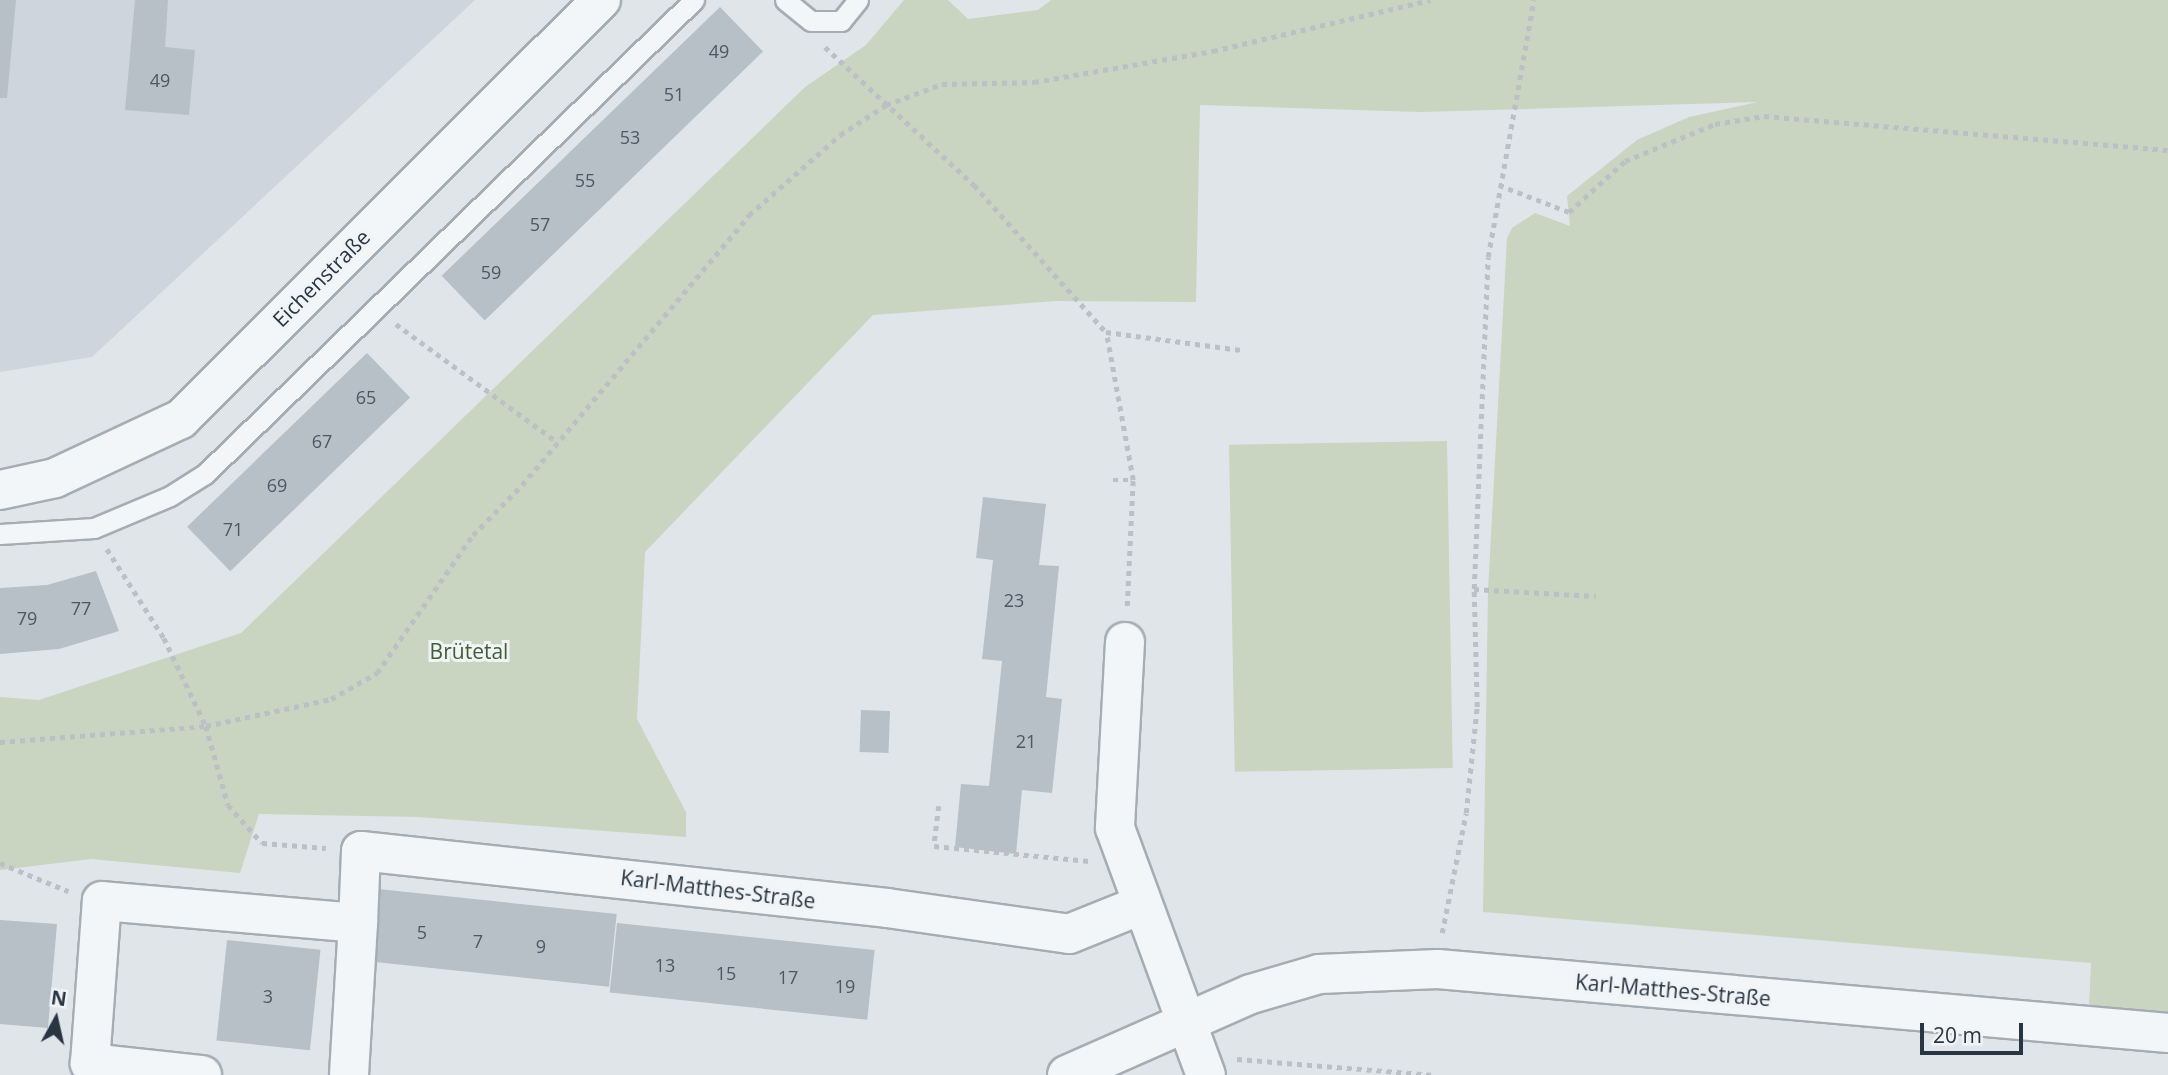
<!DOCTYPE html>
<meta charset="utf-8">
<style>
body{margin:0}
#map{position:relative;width:2168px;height:1075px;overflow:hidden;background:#e0e5ea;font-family:"Open Sans",sans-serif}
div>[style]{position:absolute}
.built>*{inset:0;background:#ced5dc}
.green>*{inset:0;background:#c9d4c1;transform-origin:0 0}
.building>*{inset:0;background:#b7bfc7;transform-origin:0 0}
.path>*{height:4.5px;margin-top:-2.25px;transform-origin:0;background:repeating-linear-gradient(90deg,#bac0c5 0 5px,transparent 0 10px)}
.roads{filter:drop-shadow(2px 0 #a5adb4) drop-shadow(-2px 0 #a5adb4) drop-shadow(0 2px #a5adb4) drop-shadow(0 -2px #a5adb4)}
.lane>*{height:19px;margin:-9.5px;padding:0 9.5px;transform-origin:9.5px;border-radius:9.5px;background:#f3f6f8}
.street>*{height:38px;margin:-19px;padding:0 19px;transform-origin:19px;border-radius:19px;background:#f3f6f8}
span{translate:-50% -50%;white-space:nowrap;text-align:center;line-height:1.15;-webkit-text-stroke:6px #f0f4f7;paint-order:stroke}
.number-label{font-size:18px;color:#4c5863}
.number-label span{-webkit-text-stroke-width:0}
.street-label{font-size:21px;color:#283542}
.park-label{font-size:21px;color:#435e35}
.north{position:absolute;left:21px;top:984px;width:70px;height:70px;-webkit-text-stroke:5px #f0f4f7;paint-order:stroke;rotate:8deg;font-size:19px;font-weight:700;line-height:28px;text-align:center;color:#283542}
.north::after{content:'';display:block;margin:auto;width:24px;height:32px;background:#283542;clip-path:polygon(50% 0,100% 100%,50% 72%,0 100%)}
.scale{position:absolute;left:1920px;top:1023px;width:103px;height:32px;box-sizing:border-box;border:4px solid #283542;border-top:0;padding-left:9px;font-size:21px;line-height:24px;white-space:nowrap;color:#283542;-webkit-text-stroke:5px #f0f4f7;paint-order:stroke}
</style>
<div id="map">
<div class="built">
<i style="clip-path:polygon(0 0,475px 0,92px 357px,0 372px)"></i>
</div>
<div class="green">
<i style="clip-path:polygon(904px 0,948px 0,968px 19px,1038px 10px,1051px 0,2168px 0,2168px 1014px,2089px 1007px,2091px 963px,1483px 912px,1488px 591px,1507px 238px,1512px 228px,1535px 213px,1570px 226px,1567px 196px,1637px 140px,1689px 117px,1758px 102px,1421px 112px,1200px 105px,1196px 302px,1056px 301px,873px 315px,645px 552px,637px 719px,686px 812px,686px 837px,418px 817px,259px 814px,240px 873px,91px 859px,0 870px,0 697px,39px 700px,241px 633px,805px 87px,866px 45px)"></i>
<i style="left:1447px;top:441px;width:327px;height:218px;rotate:89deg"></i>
</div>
<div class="building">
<i style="clip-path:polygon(0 0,16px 0,7px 98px,0 98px)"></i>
<i style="clip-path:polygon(135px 0,168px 0,165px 47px,195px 50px,189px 115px,125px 110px)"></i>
<i style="left:720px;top:7px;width:62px;height:387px;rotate:46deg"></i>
<i style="left:367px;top:353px;width:62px;height:250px;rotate:46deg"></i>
<i style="clip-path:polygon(983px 497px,1046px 504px,1039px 565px,1059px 566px,1046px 697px,1062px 699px,1052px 793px,1022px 790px,1016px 854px,955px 847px,961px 784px,989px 786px,1002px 661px,982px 659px,993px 560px,976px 558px)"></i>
<i style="clip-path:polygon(96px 571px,119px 631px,59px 649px,0 654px,0 588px,47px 585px)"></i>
<i style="left:861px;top:710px;width:29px;height:42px;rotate:2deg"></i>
<i style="left:378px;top:889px;width:240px;height:73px;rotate:6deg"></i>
<i style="clip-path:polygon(0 920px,57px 924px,48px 1028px,0 1024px)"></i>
<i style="left:617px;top:923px;width:259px;height:70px;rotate:6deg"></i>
<i style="left:227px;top:940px;width:94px;height:101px;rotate:6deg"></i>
</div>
<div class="path">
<i style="left:825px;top:47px;width:203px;rotate:42.8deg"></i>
<i style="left:974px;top:185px;width:198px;rotate:48.1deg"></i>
<i style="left:1499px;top:185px;width:75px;rotate:21.1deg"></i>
<i style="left:1569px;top:212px;width:76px;rotate:-42.3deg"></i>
<i style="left:1625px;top:161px;width:97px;rotate:-22.3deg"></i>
<i style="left:1715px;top:124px;width:50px;rotate:-9.3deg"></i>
<i style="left:1764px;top:116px;width:405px;rotate:4.8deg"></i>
<i style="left:396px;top:324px;width:200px;rotate:36.2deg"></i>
<i style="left:1113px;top:480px;width:20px"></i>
<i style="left:107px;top:549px;width:106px;rotate:57.4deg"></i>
<i style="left:164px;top:638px;width:98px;rotate:64.5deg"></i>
<i style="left:206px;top:726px;width:82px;rotate:74.4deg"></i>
<i style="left:228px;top:805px;width:51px;rotate:48.2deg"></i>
<i style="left:262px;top:843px;width:64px;rotate:4.5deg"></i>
<i style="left:1474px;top:589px;width:122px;rotate:3.3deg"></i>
<i style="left:1127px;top:606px;width:126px;rotate:-87.3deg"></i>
<i style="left:1133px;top:480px;width:150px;rotate:-100.3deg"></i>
<i style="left:1106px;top:332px;width:136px;rotate:7.6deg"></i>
<i style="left:0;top:742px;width:207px;rotate:-4.4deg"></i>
<i style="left:206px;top:726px;width:128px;rotate:-12.2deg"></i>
<i style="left:331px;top:699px;width:53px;rotate:-29.5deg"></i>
<i style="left:377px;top:673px;width:168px;rotate:-55.2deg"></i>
<i style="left:473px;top:535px;width:70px;rotate:-45.6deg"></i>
<i style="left:522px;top:485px;width:353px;rotate:-49.9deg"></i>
<i style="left:749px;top:215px;width:121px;rotate:-41.3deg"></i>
<i style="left:840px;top:135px;width:55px;rotate:-33.1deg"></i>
<i style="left:886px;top:105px;width:60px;rotate:-20.6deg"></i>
<i style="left:942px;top:84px;width:92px;rotate:-1.2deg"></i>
<i style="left:1034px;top:82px;width:182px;rotate:-9.8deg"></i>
<i style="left:1213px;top:51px;width:223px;rotate:-13.2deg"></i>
<i style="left:939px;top:806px;width:40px;rotate:97.1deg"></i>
<i style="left:934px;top:846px;width:156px;rotate:5.5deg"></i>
<i style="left:0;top:863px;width:74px;rotate:22.4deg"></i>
<i style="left:1442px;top:933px;width:122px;rotate:-78.7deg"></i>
<i style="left:1466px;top:813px;width:107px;rotate:-84.1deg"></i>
<i style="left:1477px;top:707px;width:118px;rotate:-91.5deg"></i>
<i style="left:1474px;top:589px;width:332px;rotate:-87.6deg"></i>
<i style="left:1488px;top:257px;width:261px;rotate:-79.9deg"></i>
<i style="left:1237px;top:1059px;width:198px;rotate:4.6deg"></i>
</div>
<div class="roads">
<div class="lane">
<i style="left:785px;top:0;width:33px;rotate:39deg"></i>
<i style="left:811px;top:21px;width:30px"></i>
<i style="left:841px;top:21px;width:27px;rotate:-51deg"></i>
<i style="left:0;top:534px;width:94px;rotate:-3.7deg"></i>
<i style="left:94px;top:528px;width:82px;rotate:-22.8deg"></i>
<i style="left:170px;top:496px;width:41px;rotate:-32.2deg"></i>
<i style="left:205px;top:474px;width:681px;rotate:-44.11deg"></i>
</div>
<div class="street">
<i style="left:0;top:490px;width:56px;rotate:-12.3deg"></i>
<i style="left:55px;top:478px;width:139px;rotate:-25.1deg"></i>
<i style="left:181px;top:419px;width:593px;rotate:-44.93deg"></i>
<i style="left:1125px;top:642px;width:186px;rotate:93.1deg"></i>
<i style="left:1115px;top:828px;width:263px;rotate:69.8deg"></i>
<i style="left:358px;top:923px;width:72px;rotate:-87.6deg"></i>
<i style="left:361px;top:851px;width:529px;rotate:6.18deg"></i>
<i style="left:887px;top:908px;width:184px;rotate:8.1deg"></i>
<i style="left:1069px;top:934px;width:78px;rotate:-21.9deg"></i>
<i style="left:202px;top:1075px;width:113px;rotate:-173.9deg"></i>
<i style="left:90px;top:1063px;width:162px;rotate:-85.8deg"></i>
<i style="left:102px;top:901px;width:257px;rotate:4.9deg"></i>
<i style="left:358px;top:923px;width:152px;rotate:93.4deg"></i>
<i style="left:1067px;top:1075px;width:201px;rotate:-23.8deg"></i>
<i style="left:1251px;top:994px;width:71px;rotate:-16.4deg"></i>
<i style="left:1319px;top:974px;width:119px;rotate:-2.4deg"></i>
<i style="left:1438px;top:969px;width:733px;rotate:5.01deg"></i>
</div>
</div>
<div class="number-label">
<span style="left:719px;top:51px">49</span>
<span style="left:160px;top:80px">49</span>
<span style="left:674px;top:94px">51</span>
<span style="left:630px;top:137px">53</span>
<span style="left:585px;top:180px">55</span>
<span style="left:540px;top:224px">57</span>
<span style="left:491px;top:272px">59</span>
<span style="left:366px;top:397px">65</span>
<span style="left:322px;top:441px">67</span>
<span style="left:277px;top:485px">69</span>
<span style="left:233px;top:529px">71</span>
<span style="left:1014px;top:600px">23</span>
<span style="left:81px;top:608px">77</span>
<span style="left:27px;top:618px">79</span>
<span style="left:1026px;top:741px">21</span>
<span style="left:422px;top:932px">5</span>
<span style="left:478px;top:941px">7</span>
<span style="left:541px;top:946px">9</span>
<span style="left:665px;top:965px">13</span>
<span style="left:726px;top:973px">15</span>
<span style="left:788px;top:977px">17</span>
<span style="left:845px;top:986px">19</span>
<span style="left:268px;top:996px">3</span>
</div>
<div class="street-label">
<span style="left:321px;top:278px;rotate:-45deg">Eichenstraße</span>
<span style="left:718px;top:889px;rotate:7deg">Karl-Matthes-Straße</span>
<span style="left:1673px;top:990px;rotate:5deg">Karl-Matthes-Straße</span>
</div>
<div class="park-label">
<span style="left:469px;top:651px">Brütetal</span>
</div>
<div class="north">N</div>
<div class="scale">20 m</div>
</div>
